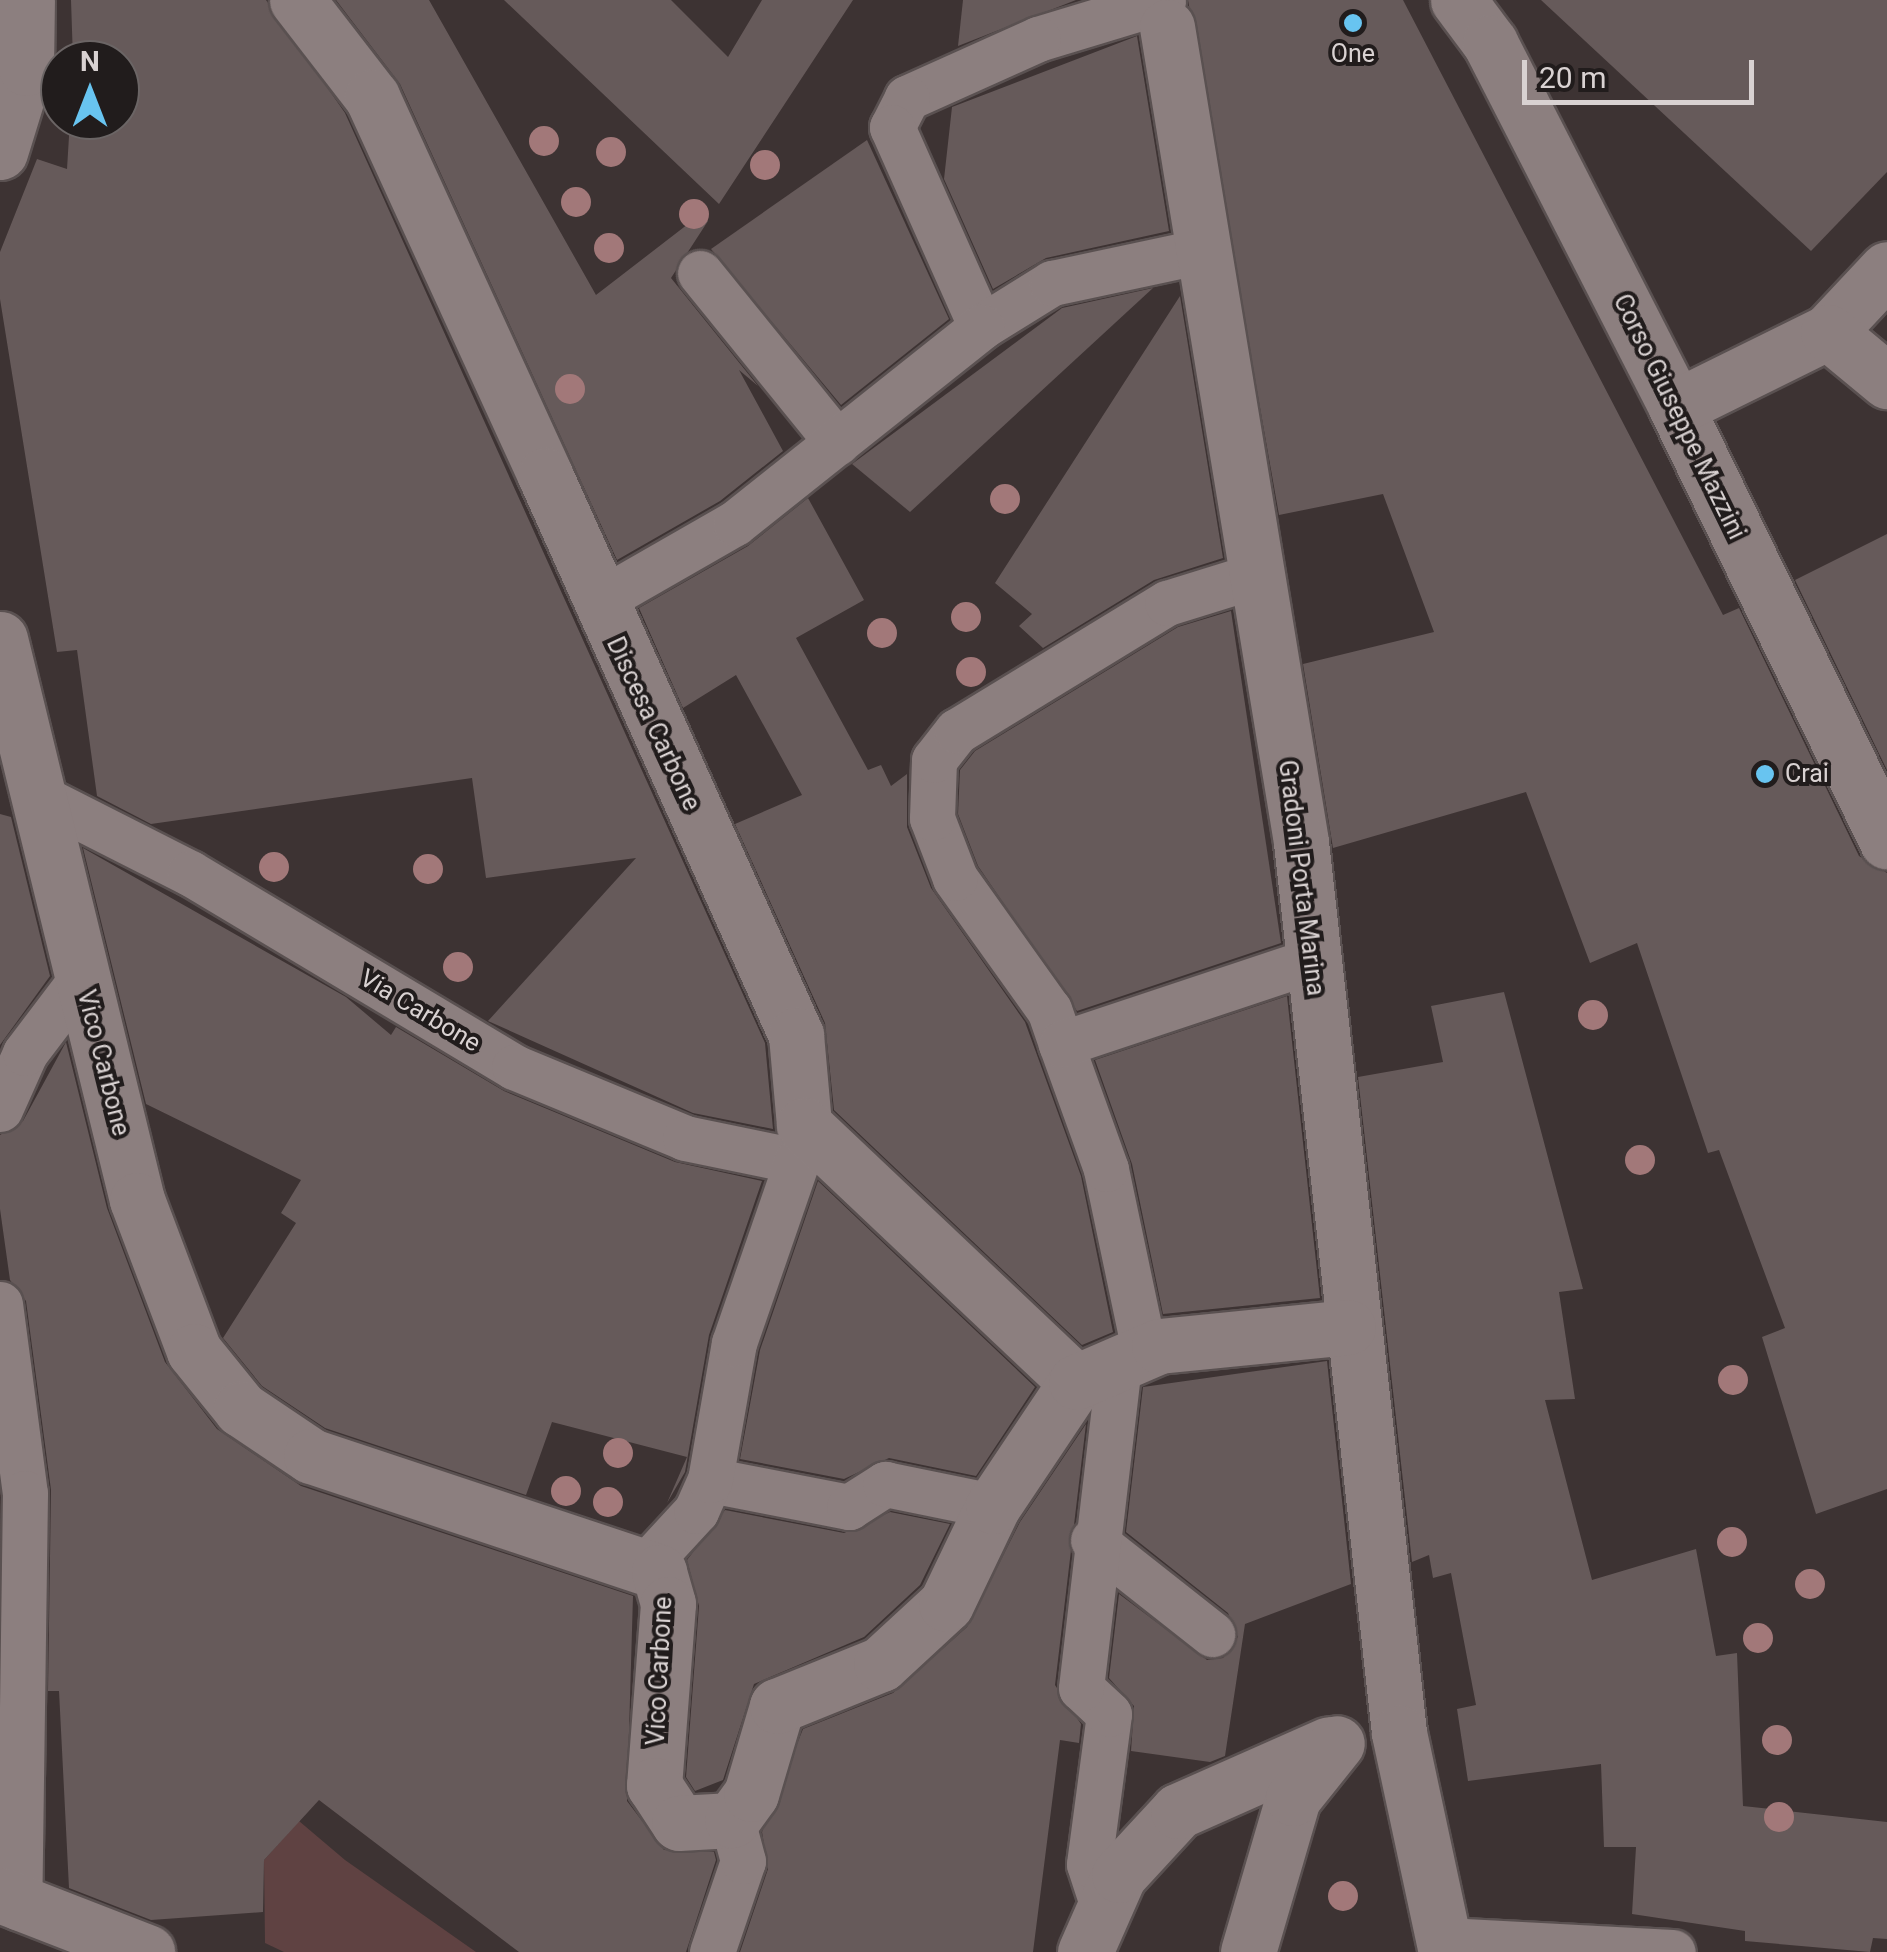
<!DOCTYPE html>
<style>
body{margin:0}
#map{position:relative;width:1887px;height:1952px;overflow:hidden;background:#3d3333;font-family:Roboto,sans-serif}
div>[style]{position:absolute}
.green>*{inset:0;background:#5f4242}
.building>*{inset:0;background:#665a5a}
.roads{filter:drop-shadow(2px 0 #5a5151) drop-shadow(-2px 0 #5a5151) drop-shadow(0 2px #5a5151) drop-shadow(0 -2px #5a5151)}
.lane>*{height:45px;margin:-22.5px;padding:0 22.5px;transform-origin:22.5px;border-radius:22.5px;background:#8c7f7f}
.street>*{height:55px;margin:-27.5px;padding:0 27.5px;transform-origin:27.5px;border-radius:27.5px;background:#8c7f7f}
.trees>*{width:30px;height:30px;margin:-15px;border-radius:50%;background:#a27879}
.dots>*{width:28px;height:28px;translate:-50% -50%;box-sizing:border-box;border:5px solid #211c1c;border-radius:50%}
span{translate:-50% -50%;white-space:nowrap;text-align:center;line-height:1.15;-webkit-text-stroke:8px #211c1c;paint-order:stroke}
.poi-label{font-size:25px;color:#d9d2d2}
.left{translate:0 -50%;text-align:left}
.street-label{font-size:25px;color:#d9d2d2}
.north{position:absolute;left:40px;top:40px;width:100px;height:100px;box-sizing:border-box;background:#211c1c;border:2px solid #6b6565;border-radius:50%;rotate:0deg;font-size:28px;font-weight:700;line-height:40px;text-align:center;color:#d9d2d2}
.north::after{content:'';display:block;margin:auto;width:35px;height:45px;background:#68c4f0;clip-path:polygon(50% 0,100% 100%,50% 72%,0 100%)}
.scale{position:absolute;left:1522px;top:60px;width:232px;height:45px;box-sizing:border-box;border:5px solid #d9d2d2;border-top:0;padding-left:12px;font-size:30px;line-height:35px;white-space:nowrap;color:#d9d2d2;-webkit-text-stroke:8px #211c1c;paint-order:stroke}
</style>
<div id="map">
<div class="green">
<i style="clip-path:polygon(299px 1821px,345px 1860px,476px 1952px,284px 1952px,265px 1943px,264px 1860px)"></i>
</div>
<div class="building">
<i style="clip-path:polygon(71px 0,266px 0,345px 113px,765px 1043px,773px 1129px,693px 1113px,488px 1021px,636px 858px,486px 878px,472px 778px,151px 824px,97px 796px,77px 650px,57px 652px,0 299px,0 252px,37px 159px,67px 169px,70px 120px,120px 120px,120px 60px,73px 60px)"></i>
<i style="clip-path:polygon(336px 0,429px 0,596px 295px,701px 214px,708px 221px,671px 278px,758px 386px,739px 370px,783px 451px,720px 501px,617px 560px,400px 84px)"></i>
<i style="clip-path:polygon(504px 0,671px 0,728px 57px,762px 0,853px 0,719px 204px)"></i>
<i style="clip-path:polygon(963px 0,1076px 0,958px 46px)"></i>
<i style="clip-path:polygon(1188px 0,1403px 0,1723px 615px,1739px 608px,1859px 856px,1887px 873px,1887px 1489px,1816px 1514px,1762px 1337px,1785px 1328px,1719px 1150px,1708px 1153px,1637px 943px,1590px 963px,1526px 792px,1333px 848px,1303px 664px,1434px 632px,1383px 494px,1279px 515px)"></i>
<i style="clip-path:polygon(1541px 0,1887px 0,1887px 172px,1811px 251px)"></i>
<i style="clip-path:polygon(1137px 36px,1169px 231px,1046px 258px,993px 289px,944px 179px,952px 107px)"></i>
<i style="clip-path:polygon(867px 140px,949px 319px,841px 405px,711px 249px)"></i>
<i style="clip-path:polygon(1153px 288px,910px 512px,852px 464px,1062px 308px)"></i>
<i style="clip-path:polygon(1180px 296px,1223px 558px,1154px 580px,1043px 648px,1019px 626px,1032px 614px,995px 583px)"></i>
<i style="clip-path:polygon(808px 498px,864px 600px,796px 638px,868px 770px,881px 765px,891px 786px,907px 774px,907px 827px,931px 888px,1025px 1022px,1081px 1176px,1113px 1332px,1082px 1345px,834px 1110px,825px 1023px,735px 824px,802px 795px,736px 675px,683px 708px,639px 608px,748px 546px)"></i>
<i style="clip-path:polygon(1887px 534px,1887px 770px,1795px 580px)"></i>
<i style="clip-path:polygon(1231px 611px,1281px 943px,1077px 1011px,978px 866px,958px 814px,960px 770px,975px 751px,1178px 627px)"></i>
<i style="clip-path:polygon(0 814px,11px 817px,50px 976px,0 1045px)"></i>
<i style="clip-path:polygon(83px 848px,346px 997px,391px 1035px,396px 1027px,504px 1091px,675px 1162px,762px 1181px,709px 1335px,685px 1472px,667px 1503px,687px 1457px,552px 1422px,526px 1495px,325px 1428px,262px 1386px,223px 1338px,296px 1223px,281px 1213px,301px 1180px,146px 1104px)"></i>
<i style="clip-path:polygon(1504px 992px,1583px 1289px,1559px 1292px,1575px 1399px,1545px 1400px,1592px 1580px,1696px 1549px,1716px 1656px,1737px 1653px,1743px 1806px,1887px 1822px,1887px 1939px,1873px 1938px,1870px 1952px,1745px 1941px,1745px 1931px,1632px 1914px,1636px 1847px,1604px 1847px,1601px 1764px,1468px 1781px,1457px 1709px,1476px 1705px,1451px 1573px,1433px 1578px,1429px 1555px,1412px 1562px,1358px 1077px,1443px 1062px,1431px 1006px)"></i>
<i style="clip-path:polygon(1287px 996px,1320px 1298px,1163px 1314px,1132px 1164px,1095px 1060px)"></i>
<i style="clip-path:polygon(66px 1042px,107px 1208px,165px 1362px,217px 1429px,301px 1486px,633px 1596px,627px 1801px,664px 1850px,714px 1852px,716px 1860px,686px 1952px,519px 1952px,319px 1800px,264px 1860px,263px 1912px,151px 1920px,69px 1888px,59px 1691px,48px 1691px,51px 1490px,26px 1301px,10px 1280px,0 1209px,0 1135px,23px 1121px)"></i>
<i style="clip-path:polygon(818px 1181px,1035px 1387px,976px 1476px,889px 1458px,844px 1479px,740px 1459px,760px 1350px)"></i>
<i style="clip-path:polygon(1327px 1361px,1351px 1584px,1245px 1624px,1225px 1756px,1210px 1762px,1131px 1751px,1134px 1706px,1109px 1678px,1119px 1594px,1207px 1660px,1223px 1658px,1238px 1637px,1228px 1613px,1126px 1532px,1143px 1387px)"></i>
<i style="clip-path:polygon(1086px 1424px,1055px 1685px,1081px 1724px,1079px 1743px,1060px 1740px,1033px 1952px,740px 1952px,768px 1869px,762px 1832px,803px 1729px,893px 1693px,967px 1627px,1020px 1522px)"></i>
<i style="clip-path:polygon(725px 1510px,844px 1533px,890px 1512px,950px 1524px,920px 1585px,864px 1637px,754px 1684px,723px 1780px,695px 1791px,686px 1777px,699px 1606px,687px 1560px)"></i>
</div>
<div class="roads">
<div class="lane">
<i style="left:1163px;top:1px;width:131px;rotate:163.1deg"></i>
<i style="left:1038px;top:39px;width:144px;rotate:155.8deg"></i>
<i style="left:907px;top:98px;width:33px;rotate:117deg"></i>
<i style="left:892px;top:127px;width:219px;rotate:66deg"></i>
<i style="left:981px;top:327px;width:84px;rotate:-31.8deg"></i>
<i style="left:1052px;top:283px;width:149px;rotate:-12deg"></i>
<i style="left:700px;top:273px;width:218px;rotate:51deg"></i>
<i style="left:597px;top:602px;width:159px;rotate:-29.8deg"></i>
<i style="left:735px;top:523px;width:315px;rotate:-38.5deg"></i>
<i style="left:38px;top:796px;width:170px;rotate:26.9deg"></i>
<i style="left:190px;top:873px;width:378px;rotate:30.9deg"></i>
<i style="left:514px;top:1067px;width:185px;rotate:22.5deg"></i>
<i style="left:685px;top:1138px;width:114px;rotate:11.6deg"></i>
<i style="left:797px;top:1161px;width:30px;rotate:-46deg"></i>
<i style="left:1061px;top:1044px;width:36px;rotate:-109deg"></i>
<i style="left:1049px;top:1010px;width:162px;rotate:-125.5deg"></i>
<i style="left:955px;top:878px;width:64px;rotate:-111deg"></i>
<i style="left:932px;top:818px;width:58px;rotate:-88deg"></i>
<i style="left:934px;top:760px;width:37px;rotate:-52deg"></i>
<i style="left:957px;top:731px;width:246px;rotate:-31.4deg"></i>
<i style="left:1167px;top:603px;width:91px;rotate:-17.2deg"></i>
<i style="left:0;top:1109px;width:61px;rotate:-65.9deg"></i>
<i style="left:25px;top:1053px;width:94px;rotate:-52.8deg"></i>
<i style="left:0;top:1304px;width:191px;rotate:82.5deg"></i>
<i style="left:25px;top:1493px;width:415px;rotate:90.8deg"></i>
<i style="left:1144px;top:1350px;width:185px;rotate:-101.9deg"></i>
<i style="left:1106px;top:1169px;width:133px;rotate:-109.8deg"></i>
<i style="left:1061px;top:1044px;width:266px;rotate:-18.4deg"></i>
<i style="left:710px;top:1480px;width:142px;rotate:11deg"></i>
<i style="left:849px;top:1507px;width:43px;rotate:-32.6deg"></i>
<i style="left:885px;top:1484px;width:110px;rotate:11.5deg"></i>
<i style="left:1093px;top:1540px;width:152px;rotate:38.3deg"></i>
<i style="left:648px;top:1563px;width:71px;rotate:-47.3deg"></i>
<i style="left:696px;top:1511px;width:34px;rotate:-66deg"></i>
<i style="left:710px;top:1480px;width:139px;rotate:-80.1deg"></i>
<i style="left:734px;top:1343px;width:193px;rotate:-70.9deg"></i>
<i style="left:1104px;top:1910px;width:48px;rotate:-108.1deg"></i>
<i style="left:1089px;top:1864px;width:151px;rotate:-82.4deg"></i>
<i style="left:1109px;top:1714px;width:38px;rotate:-137deg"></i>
<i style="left:1081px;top:1688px;width:332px;rotate:-83.3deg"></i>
<i style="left:1444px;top:1940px;width:229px;rotate:3deg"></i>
<i style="left:712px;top:1952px;width:96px;rotate:-71.2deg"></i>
<i style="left:743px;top:1861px;width:42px;rotate:-105deg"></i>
</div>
<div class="street">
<i style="left:297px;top:0;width:123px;rotate:52.3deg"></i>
<i style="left:372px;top:97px;width:416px;rotate:65.4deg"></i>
<i style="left:545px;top:475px;width:614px;rotate:65.86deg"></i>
<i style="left:796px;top:1035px;width:90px;rotate:84.9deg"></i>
<i style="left:804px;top:1125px;width:374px;rotate:43.4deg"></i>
<i style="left:1458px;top:0;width:54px;rotate:53.3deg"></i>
<i style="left:1490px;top:43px;width:409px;rotate:62.9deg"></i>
<i style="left:1676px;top:407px;width:483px;rotate:64.1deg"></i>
<i style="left:1167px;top:27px;width:826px;rotate:80.66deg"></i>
<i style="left:1301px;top:842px;width:896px;rotate:83.72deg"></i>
<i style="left:1399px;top:1733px;width:224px;rotate:77.9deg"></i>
<i style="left:0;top:152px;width:88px;rotate:-72.8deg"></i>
<i style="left:26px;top:68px;width:68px;rotate:-89.2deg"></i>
<i style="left:1828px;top:332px;width:86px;rotate:-46.9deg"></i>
<i style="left:1676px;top:407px;width:169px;rotate:-26.3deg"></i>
<i style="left:1828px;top:332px;width:77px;rotate:39.7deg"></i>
<i style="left:0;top:639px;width:577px;rotate:76.28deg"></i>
<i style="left:137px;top:1200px;width:161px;rotate:69.3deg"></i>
<i style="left:194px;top:1351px;width:75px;rotate:51deg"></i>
<i style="left:241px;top:1409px;width:84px;rotate:33.9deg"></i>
<i style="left:311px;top:1456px;width:367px;rotate:18.4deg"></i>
<i style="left:659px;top:1572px;width:33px;rotate:74deg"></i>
<i style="left:668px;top:1604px;width:182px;rotate:94.4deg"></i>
<i style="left:654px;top:1785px;width:45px;rotate:56.7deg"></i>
<i style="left:679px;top:1823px;width:53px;rotate:-3.2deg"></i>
<i style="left:732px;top:1820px;width:32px;rotate:-54deg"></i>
<i style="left:751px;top:1794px;width:92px;rotate:-73.5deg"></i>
<i style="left:777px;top:1706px;width:112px;rotate:-22deg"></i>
<i style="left:881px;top:1664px;width:88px;rotate:-42.7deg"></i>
<i style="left:946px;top:1604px;width:109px;rotate:-64.4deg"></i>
<i style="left:993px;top:1506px;width:149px;rotate:-56.2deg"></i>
<i style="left:1076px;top:1382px;width:90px;rotate:-23.4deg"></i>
<i style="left:1159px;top:1346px;width:190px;rotate:-5.7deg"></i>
<i style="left:0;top:1895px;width:158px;rotate:21.2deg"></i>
<i style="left:1085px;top:1952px;width:84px;rotate:-66.2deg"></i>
<i style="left:1119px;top:1875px;width:87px;rotate:-47.3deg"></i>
<i style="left:1178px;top:1811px;width:165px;rotate:-23.9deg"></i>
<i style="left:1248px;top:1952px;width:160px;rotate:-73.7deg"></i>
<i style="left:1293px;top:1798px;width:70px;rotate:-51.3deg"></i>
</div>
</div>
<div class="trees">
<i style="left:544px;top:141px"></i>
<i style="left:611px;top:152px"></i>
<i style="left:765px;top:165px"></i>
<i style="left:576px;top:202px"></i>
<i style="left:694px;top:214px"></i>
<i style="left:609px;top:248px"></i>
<i style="left:570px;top:389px"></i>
<i style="left:1005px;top:499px"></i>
<i style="left:966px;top:617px"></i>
<i style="left:882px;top:633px"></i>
<i style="left:971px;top:672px"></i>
<i style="left:274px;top:867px"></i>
<i style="left:428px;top:869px"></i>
<i style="left:458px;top:967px"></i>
<i style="left:1593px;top:1015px"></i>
<i style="left:1640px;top:1160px"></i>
<i style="left:1733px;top:1380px"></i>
<i style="left:618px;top:1453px"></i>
<i style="left:566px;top:1491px"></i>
<i style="left:608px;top:1502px"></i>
<i style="left:1732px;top:1542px"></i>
<i style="left:1810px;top:1584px"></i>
<i style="left:1758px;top:1638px"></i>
<i style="left:1777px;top:1740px"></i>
<i style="left:1779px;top:1817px"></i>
<i style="left:1343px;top:1896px"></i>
</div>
<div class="dots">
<i style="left:1353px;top:23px;background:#68c4f0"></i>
<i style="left:1765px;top:774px;background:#68c4f0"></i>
</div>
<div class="poi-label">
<span style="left:1353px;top:54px">One</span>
<span class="left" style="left:1785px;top:774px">Crai</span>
</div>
<div class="street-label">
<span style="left:1679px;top:417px;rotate:64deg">Corso Giuseppe Mazzini</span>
<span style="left:653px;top:724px;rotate:65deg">Discesa Carbone</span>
<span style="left:1301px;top:878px;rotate:83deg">Gradoni Porta Marina</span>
<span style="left:420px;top:1011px;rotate:31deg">Via Carbone</span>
<span style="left:103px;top:1063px;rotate:76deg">Vico Carbone</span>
<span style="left:660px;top:1671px;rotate:-87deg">Vico Carbone</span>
</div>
<div class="north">N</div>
<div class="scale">20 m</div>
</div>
